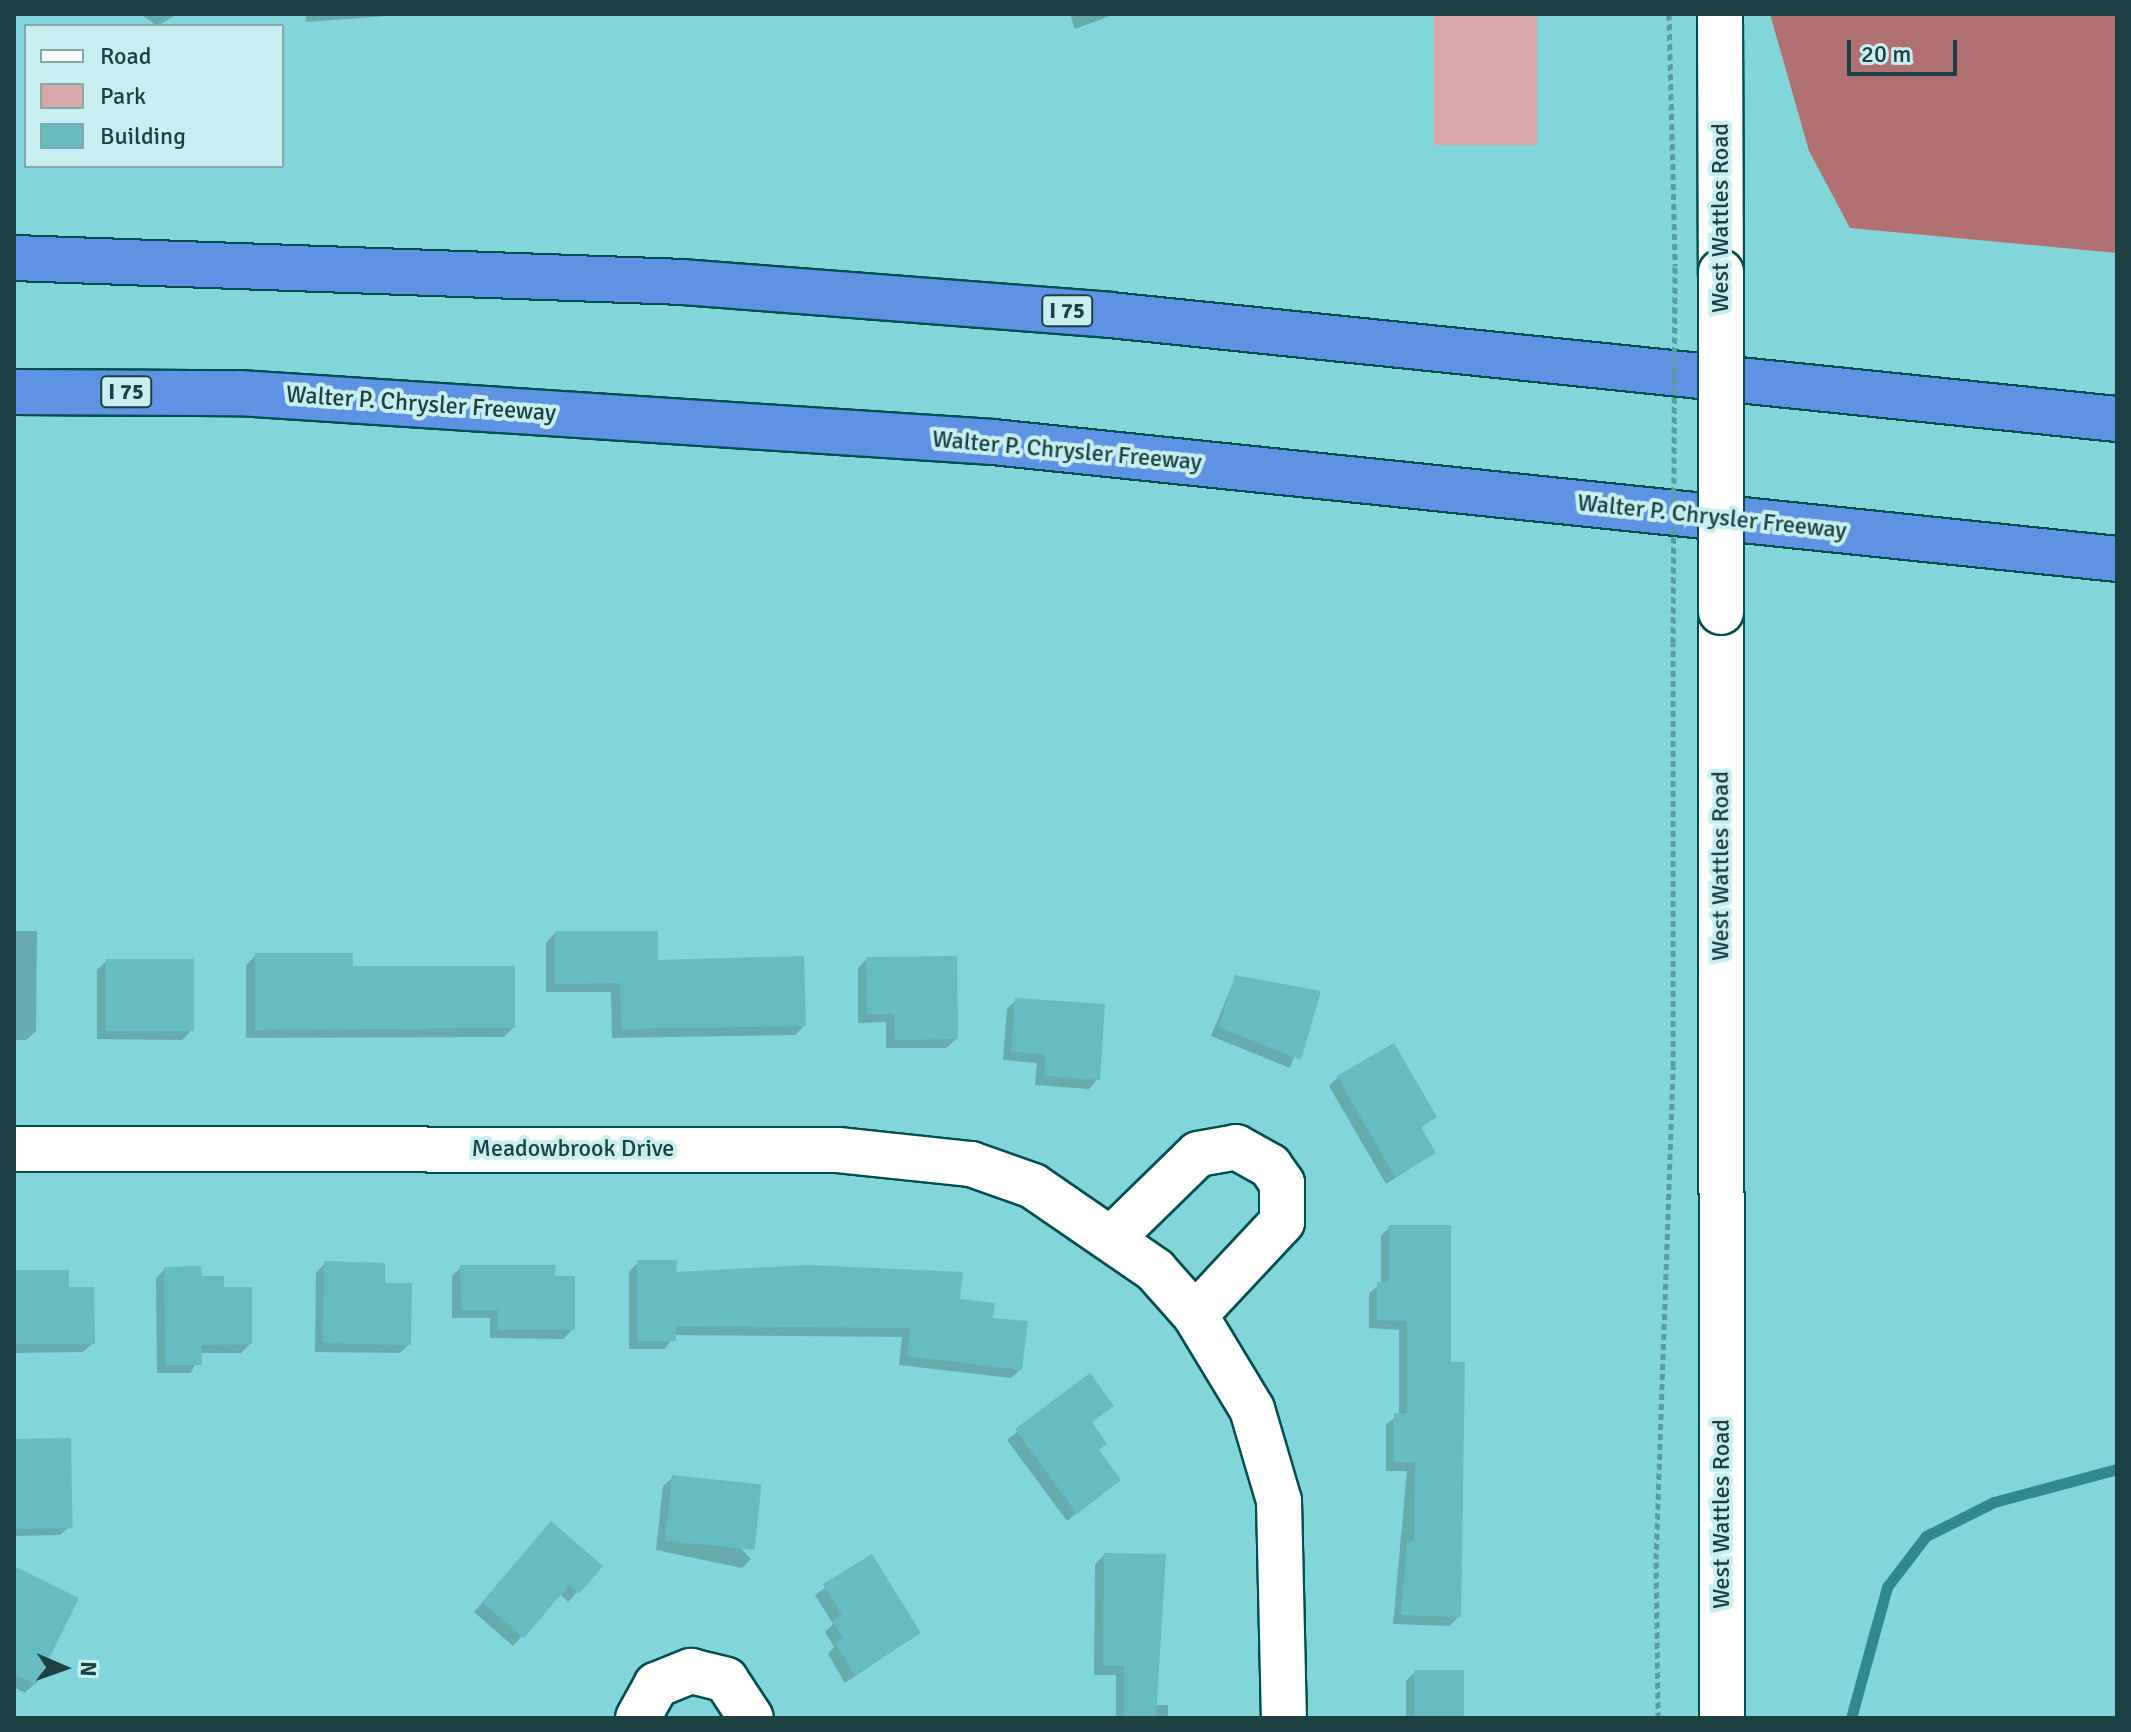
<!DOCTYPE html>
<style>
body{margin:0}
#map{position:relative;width:2131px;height:1732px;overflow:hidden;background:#82d6d9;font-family:Signika,sans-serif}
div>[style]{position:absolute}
.green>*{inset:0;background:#d8a8a8;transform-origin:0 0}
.forest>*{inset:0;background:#b17072}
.shadow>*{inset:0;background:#0003;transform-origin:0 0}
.stream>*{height:11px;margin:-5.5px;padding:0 5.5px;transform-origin:5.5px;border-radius:5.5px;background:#30898c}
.building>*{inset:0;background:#67bcbf;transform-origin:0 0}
.path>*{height:5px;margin-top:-2.5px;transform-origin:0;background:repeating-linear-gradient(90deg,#5b9c9f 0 6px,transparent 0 10px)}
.roads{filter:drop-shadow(2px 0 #014f51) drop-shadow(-2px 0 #014f51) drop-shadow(0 2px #014f51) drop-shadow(0 -2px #014f51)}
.minor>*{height:44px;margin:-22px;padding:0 22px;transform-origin:22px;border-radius:22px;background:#fff}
.highway>*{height:44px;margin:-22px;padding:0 22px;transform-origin:22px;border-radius:22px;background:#5e93e3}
.path-bridge>*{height:5px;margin-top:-2.5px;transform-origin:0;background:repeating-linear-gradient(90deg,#5b9c9f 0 6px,transparent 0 10px)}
.bridges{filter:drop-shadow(2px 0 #014f51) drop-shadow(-2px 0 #014f51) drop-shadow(0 2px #014f51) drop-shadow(0 -2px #014f51)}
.minor-bridge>*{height:44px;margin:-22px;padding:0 22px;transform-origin:22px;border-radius:22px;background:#fff}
span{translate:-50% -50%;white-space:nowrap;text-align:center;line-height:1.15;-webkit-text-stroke:8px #c7eff0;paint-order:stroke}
.shield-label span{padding:2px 6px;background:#c7eff0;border:2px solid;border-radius:6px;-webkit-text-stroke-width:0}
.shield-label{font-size:22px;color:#1d4042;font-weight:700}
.street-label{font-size:24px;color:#1d4042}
.frame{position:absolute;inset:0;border:16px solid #1d4042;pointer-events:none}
.legend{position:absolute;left:24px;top:24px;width:260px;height:144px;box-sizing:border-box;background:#c7eff0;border:2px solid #83a9aa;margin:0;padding:10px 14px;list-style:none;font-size:24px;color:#1d4042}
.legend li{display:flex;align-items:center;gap:16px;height:40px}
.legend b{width:40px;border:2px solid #83a9aa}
.north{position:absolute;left:24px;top:1628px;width:80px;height:80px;-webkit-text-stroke:6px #c7eff0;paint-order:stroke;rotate:92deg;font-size:22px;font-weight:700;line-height:32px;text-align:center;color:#1d4042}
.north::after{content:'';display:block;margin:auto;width:28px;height:36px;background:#1d4042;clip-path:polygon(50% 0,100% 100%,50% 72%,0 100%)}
.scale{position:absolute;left:1847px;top:40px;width:110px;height:36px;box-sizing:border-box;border:4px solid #1d4042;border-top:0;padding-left:10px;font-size:24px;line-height:28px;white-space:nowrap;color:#1d4042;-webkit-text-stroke:6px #c7eff0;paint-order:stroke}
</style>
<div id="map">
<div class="green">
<i style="left:1434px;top:14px;width:103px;height:131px"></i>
</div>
<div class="forest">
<i style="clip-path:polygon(1770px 14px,2117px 14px,2117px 253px,1850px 228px,1809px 151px)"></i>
</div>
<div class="shadow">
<i style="clip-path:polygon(141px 14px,178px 14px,157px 26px)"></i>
<i style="clip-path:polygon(306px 14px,414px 14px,306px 22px)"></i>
<i style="clip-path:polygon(1070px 14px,1115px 14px,1075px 29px)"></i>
<i style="clip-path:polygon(14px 931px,37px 931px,36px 1031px,26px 1040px,14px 1040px)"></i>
<i style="clip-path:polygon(555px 933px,656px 962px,804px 1026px,795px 1035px,612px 1038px,611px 992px,546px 992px,546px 943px)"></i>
<i style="clip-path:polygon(256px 955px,351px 968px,513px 1028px,504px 1037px,246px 1038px,246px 965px)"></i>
<i style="clip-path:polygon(867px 959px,956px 1039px,946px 1048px,886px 1048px,886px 1022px,858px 1023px,858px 968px)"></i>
<i style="clip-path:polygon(106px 961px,192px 1030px,182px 1040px,97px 1039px,97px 970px)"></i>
<i style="clip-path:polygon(1235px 978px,1318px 992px,1290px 1068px,1211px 1036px)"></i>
<i style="clip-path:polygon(1016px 1000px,1098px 1079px,1089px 1089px,1035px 1085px,1037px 1063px,1003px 1060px,1007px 1009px)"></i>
<i style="clip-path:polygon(1338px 1077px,1434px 1117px,1420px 1129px,1434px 1153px,1386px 1184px,1329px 1086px)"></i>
<i style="clip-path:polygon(1390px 1227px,1449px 1364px,1459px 1616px,1450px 1626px,1393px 1624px,1407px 1471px,1386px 1471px,1386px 1424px,1399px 1415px,1399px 1330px,1369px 1328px,1369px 1293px,1381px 1284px,1381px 1236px)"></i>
<i style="clip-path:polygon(638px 1262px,674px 1274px,958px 1301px,991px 1319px,1021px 1369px,1011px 1378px,899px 1365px,902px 1337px,674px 1335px,665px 1349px,629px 1349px,629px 1272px)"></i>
<i style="clip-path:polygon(325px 1263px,383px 1285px,409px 1344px,400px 1353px,315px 1352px,316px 1273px)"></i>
<i style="clip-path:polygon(461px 1267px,553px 1278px,573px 1329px,563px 1339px,490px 1338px,490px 1318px,452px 1318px,452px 1276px)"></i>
<i style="clip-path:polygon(165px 1269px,222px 1289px,250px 1344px,241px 1353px,200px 1353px,191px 1373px,157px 1373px,156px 1278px)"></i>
<i style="clip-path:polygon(14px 1272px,67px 1289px,93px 1343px,83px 1352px,14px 1353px)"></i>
<i style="clip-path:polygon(1090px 1376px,1112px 1405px,1091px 1423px,1097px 1451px,1119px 1480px,1067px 1521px,1007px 1440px)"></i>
<i style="clip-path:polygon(14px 1441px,70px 1526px,60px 1535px,14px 1536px)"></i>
<i style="clip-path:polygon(673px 1477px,751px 1559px,742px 1568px,656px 1550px,663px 1486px)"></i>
<i style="clip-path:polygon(542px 1533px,601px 1566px,568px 1602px,559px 1593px,513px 1646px,474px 1612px)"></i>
<i style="clip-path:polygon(1104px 1555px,1154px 1705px,1168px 1705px,1168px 1718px,1116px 1718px,1116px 1675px,1094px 1675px,1095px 1564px)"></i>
<i style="clip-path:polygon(871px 1556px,919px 1633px,845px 1683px,828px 1654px,834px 1647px,825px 1632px,833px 1624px,815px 1595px)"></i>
<i style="clip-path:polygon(14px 1578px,34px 1684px,25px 1693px,14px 1687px)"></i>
<i style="clip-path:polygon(1415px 1672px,1461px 1718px,1406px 1718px,1406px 1681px)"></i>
<i style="left:449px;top:1717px;width:71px;height:1px"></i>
</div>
<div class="stream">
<i style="left:1851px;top:1718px;width:136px;rotate:-74.6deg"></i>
<i style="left:1887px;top:1587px;width:64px;rotate:-52.6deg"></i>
<i style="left:1926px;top:1536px;width:76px;rotate:-26.6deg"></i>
<i style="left:1994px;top:1502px;width:127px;rotate:-15deg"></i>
</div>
<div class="building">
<i style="clip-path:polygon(555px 931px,658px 931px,658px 960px,804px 956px,806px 1026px,621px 1029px,620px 983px,555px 984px)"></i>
<i style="clip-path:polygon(255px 953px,353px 953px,353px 966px,515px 966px,515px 1028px,255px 1030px)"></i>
<i style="clip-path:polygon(957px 956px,958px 1039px,895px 1040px,894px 1014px,867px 1014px,866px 957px)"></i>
<i style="left:106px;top:959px;width:88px;height:72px"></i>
<i style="clip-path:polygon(1235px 975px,1321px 991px,1301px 1060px,1219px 1027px)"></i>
<i style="clip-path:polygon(1015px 998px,1105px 1004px,1100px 1080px,1044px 1076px,1045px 1054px,1011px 1052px)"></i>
<i style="clip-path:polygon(1394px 1043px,1437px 1117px,1421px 1127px,1436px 1153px,1395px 1177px,1337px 1076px)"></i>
<i style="clip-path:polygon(1389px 1225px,1451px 1225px,1451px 1362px,1465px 1362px,1461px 1617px,1401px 1615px,1407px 1541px,1414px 1541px,1415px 1462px,1394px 1462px,1394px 1413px,1407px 1413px,1407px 1321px,1377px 1320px,1377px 1282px,1389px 1282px)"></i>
<i style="clip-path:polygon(637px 1260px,677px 1260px,676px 1272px,807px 1265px,963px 1272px,960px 1299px,995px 1303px,993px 1318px,1028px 1321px,1022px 1370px,907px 1356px,910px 1328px,676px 1326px,676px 1341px,637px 1341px)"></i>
<i style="clip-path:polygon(324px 1261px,385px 1263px,385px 1283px,412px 1283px,411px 1345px,323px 1343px)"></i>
<i style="clip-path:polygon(460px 1265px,556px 1265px,555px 1276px,575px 1276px,575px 1330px,498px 1330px,498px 1310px,461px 1310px)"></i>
<i style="clip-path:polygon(201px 1266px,202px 1276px,224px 1276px,224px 1287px,252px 1287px,252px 1344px,202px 1345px,202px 1365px,165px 1365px,164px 1267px)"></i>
<i style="clip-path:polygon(14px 1270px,69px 1270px,69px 1287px,94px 1287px,95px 1344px,14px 1344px)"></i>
<i style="clip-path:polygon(1090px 1373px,1114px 1406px,1092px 1422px,1107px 1444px,1099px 1450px,1121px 1480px,1077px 1514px,1015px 1429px)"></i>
<i style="left:71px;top:1438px;width:90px;height:57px;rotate:89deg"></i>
<i style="left:672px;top:1475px;width:90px;height:66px;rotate:6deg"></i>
<i style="clip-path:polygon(551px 1521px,603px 1566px,579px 1594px,569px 1585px,524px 1638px,482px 1602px)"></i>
<i style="clip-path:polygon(1104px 1553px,1166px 1554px,1156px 1718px,1124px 1718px,1124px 1666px,1103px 1666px)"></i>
<i style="clip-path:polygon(872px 1554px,921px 1633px,855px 1675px,835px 1643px,843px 1638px,832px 1621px,842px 1615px,823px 1584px)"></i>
<i style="clip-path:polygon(14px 1566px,79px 1598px,36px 1685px,14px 1674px)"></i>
<i style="left:1414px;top:1670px;width:50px;height:48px"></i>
</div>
<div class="path">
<i style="left:1669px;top:14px;width:252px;rotate:88.6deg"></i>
<i style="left:1658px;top:1718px;width:159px;rotate:-90.7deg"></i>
<i style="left:1656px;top:1559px;width:493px;rotate:-88deg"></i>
<i style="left:1673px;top:1066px;width:423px;rotate:-90deg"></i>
</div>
<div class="roads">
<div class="minor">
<i style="left:1720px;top:14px;width:258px;rotate:89.8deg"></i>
<i style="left:1721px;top:612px;width:1106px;rotate:89.95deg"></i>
<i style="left:14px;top:1149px;width:824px;rotate:0.07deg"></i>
<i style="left:838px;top:1150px;width:134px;rotate:6deg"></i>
<i style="left:971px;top:1164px;width:66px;rotate:19.5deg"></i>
<i style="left:1033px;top:1186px;width:148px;rotate:34.5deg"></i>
<i style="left:1155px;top:1270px;width:60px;rotate:48.4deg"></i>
<i style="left:1195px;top:1315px;width:110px;rotate:58.8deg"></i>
<i style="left:1252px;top:1409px;width:96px;rotate:73.6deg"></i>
<i style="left:1279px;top:1501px;width:217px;rotate:88.7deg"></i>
<i style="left:1114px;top:1236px;width:117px;rotate:-44.3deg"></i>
<i style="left:1198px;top:1154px;width:39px;rotate:-10deg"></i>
<i style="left:1236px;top:1147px;width:39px;rotate:29deg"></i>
<i style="left:1270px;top:1166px;width:21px;rotate:55deg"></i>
<i style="left:1282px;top:1183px;width:39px;rotate:90deg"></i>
<i style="left:1282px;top:1222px;width:127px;rotate:133.1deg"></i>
<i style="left:638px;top:1718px;width:38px;rotate:-61deg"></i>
<i style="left:656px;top:1685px;width:38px;rotate:-22deg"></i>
<i style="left:691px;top:1671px;width:36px;rotate:14deg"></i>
<i style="left:726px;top:1680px;width:45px;rotate:56.7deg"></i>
</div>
<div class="highway">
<i style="left:14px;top:258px;width:669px;rotate:2.05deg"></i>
<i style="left:683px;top:282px;width:428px;rotate:4.4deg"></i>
<i style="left:1110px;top:315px;width:1012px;rotate:5.9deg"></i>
<i style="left:14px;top:392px;width:225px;rotate:0.3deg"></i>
<i style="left:239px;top:393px;width:756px;rotate:3.72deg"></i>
<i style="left:993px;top:442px;width:1130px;rotate:5.94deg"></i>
</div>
</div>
<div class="path-bridge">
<i style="left:1673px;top:643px;width:377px;rotate:-89.7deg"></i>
</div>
<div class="bridges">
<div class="minor-bridge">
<i style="left:1721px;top:612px;width:340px;rotate:-90deg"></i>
</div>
</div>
<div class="shield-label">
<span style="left:1067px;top:311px">I 75</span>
<span style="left:126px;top:392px">I 75</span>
</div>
<div class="street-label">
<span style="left:1721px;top:218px;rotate:-90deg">West Wattles Road</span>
<span style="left:421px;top:404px;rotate:4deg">Walter P. Chrysler Freeway</span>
<span style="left:1067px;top:451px;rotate:5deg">Walter P. Chrysler Freeway</span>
<span style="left:1712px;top:517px;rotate:6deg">Walter P. Chrysler Freeway</span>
<span style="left:1721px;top:866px;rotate:-90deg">West Wattles Road</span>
<span style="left:573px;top:1149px">Meadowbrook Drive</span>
<span style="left:1722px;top:1514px;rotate:-90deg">West Wattles Road</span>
</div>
<div class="frame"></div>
<ul class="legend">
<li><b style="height:10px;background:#fff"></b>Road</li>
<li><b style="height:22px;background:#d8a8a8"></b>Park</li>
<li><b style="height:22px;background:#67bcbf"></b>Building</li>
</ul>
<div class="north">N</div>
<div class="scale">20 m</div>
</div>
